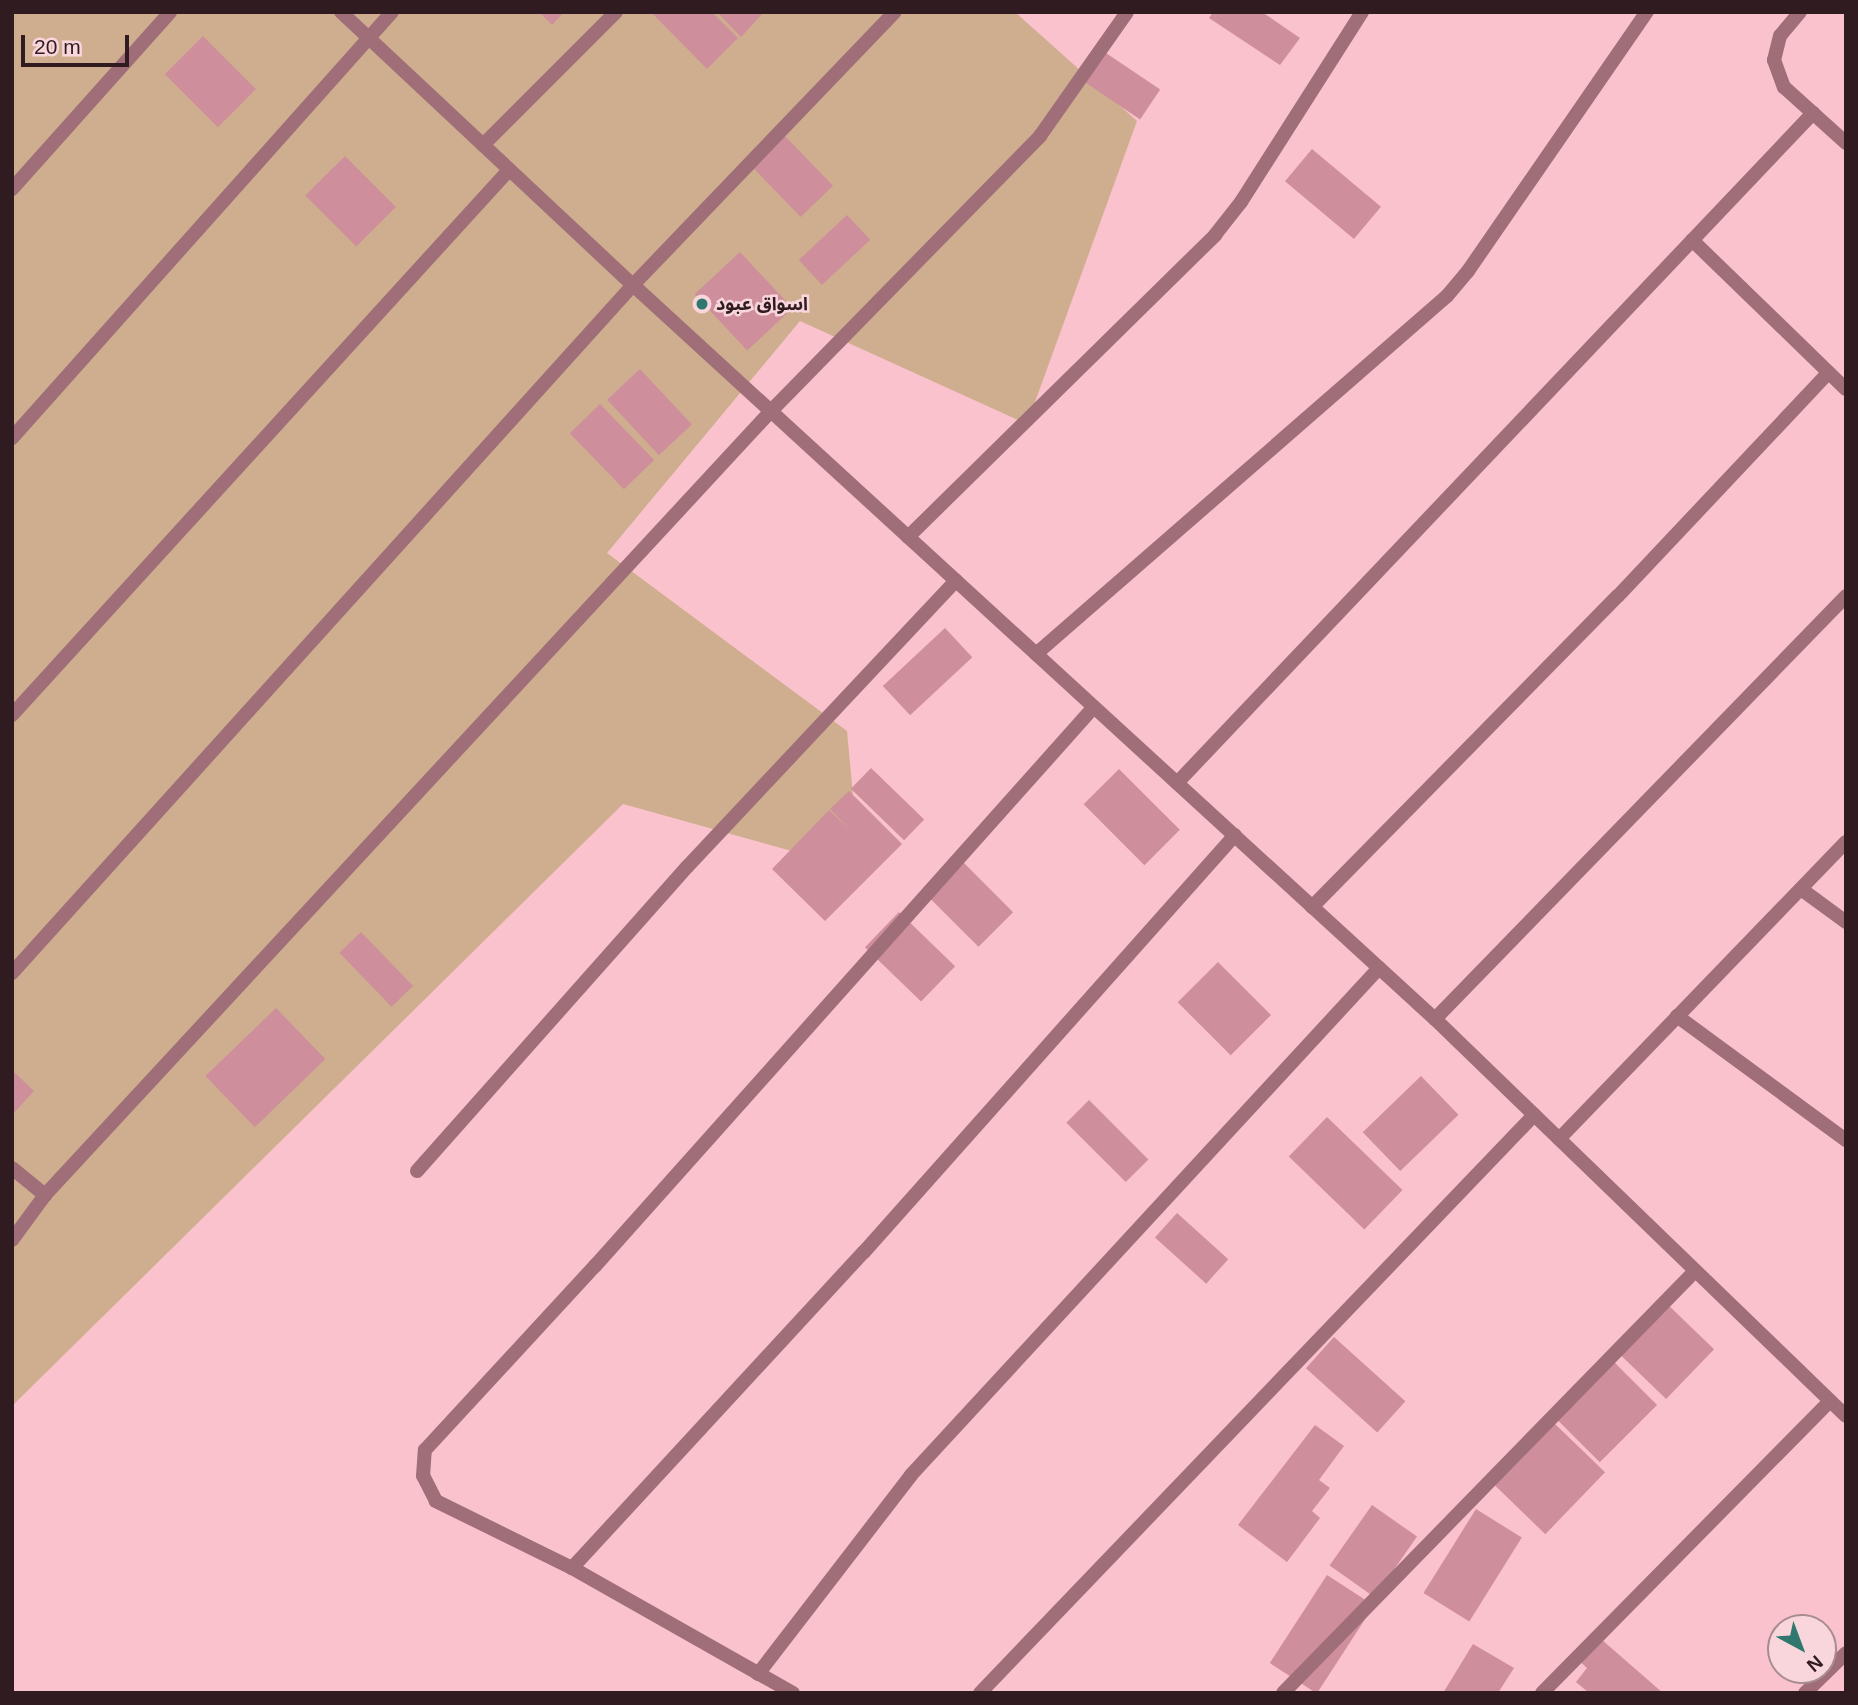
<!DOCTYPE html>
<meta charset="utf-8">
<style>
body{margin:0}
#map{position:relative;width:1858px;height:1705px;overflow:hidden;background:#fac2cc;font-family:Arial,"Noto Sans Arabic",sans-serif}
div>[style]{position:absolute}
.green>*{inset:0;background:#ceae8f}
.building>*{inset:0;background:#cf8e9c;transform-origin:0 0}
.minor>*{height:14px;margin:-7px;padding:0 7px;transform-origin:7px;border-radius:7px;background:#9f6e78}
.dots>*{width:19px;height:19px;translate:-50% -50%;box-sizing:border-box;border:4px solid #f8d6dc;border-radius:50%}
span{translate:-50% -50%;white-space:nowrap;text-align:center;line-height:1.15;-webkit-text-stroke:5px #f8d6dc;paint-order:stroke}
.poi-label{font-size:18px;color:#301c20;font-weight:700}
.left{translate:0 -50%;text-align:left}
.frame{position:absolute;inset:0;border:14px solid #301c20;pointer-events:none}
.north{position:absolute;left:1767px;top:1614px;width:70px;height:70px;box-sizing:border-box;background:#f8d6dc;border:2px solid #a88c91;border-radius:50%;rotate:139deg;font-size:19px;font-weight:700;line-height:28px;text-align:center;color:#301c20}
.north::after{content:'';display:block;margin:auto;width:24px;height:32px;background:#307770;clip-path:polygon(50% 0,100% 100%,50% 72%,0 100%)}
.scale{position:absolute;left:21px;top:35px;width:108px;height:32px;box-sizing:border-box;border:4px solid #301c20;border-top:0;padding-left:9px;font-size:21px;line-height:24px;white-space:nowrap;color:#301c20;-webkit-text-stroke:5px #f8d6dc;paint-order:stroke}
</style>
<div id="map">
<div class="green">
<i style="clip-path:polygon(12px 12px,1015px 12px,1137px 121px,1027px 424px,800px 321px,607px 553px,847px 731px,860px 870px,623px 804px,12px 1406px)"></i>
</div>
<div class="building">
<i style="clip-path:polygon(539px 12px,564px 12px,552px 25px)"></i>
<i style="clip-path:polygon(651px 12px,712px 12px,738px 38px,707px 69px)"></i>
<i style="clip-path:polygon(717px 12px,764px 12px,741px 37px)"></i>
<i style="clip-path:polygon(1213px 12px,1262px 12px,1300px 38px,1280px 65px,1209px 18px)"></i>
<i style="left:203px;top:36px;width:75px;height:54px;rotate:45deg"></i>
<i style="left:1103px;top:51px;width:69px;height:36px;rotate:34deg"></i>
<i style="left:783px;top:134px;width:72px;height:45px;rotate:46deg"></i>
<i style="left:1312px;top:149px;width:90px;height:42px;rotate:40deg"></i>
<i style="left:345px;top:156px;width:72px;height:56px;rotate:45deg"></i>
<i style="left:847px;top:215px;width:34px;height:66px;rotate:47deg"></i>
<i style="left:740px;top:252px;width:77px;height:62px;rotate:47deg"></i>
<i style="left:640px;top:369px;width:76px;height:45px;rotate:47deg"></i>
<i style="left:600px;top:404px;width:78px;height:42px;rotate:46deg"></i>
<i style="left:945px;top:628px;width:40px;height:85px;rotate:47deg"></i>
<i style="left:871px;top:768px;width:74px;height:29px;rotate:44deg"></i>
<i style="left:1119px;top:769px;width:86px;height:50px;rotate:45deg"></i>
<i style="clip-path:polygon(849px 791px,902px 844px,825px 921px,772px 869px,829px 810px,851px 831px,830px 809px)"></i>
<i style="left:958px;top:857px;width:78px;height:49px;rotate:45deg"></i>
<i style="left:899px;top:912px;width:78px;height:49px;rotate:44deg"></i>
<i style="left:361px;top:932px;width:75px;height:30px;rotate:46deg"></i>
<i style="left:1218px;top:962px;width:75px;height:57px;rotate:45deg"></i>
<i style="left:276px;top:1008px;width:71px;height:98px;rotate:46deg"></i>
<i style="clip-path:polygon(12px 1070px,34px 1091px,12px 1115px)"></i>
<i style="left:1421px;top:1076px;width:54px;height:81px;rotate:46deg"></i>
<i style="left:1089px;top:1100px;width:84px;height:32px;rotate:45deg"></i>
<i style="left:1327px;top:1117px;width:105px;height:55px;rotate:44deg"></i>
<i style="left:1177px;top:1213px;width:69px;height:33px;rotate:42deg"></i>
<i style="left:1663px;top:1300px;width:71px;height:69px;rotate:44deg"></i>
<i style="left:1334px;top:1337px;width:96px;height:42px;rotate:42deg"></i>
<i style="left:1609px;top:1357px;width:68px;height:81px;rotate:45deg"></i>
<i style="left:1554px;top:1423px;width:71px;height:86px;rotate:44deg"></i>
<i style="clip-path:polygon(1315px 1425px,1344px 1446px,1319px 1480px,1330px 1488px,1312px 1511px,1320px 1518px,1287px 1562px,1238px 1525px)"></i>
<i style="left:1372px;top:1505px;width:55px;height:74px;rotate:35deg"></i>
<i style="left:1476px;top:1509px;width:54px;height:99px;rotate:32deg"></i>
<i style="left:1327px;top:1575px;width:56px;height:105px;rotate:33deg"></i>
<i style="clip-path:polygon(1594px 1633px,1663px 1693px,1589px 1693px,1576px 1682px,1587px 1668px,1575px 1657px)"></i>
<i style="clip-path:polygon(1473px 1644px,1514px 1668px,1498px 1693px,1443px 1693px)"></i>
</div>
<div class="minor">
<i style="left:341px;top:12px;width:400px;rotate:43.1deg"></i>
<i style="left:633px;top:285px;width:1087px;rotate:42.47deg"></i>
<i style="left:1435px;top:1019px;width:571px;rotate:44.01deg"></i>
<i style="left:1800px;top:12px;width:31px;rotate:130deg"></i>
<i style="left:1780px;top:36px;width:25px;rotate:104deg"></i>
<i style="left:1774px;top:60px;width:29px;rotate:70deg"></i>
<i style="left:1784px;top:87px;width:84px;rotate:42.1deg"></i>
<i style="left:483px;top:145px;width:188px;rotate:-45deg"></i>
<i style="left:12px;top:189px;width:237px;rotate:-48.2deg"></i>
<i style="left:1692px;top:240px;width:214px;rotate:44.1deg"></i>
<i style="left:12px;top:438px;width:571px;rotate:-48.27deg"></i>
<i style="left:908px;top:537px;width:431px;rotate:-44.5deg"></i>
<i style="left:1215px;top:235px;width:42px;rotate:-51.8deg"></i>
<i style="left:1241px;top:202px;width:225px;rotate:-57.5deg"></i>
<i style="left:1036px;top:654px;width:545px;rotate:-41.06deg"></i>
<i style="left:1447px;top:296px;width:33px;rotate:-50deg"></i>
<i style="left:1468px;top:271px;width:315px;rotate:-55.4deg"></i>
<i style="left:12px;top:715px;width:738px;rotate:-47.64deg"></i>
<i style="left:1177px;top:783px;width:924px;rotate:-46.49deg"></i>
<i style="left:1801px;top:889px;width:56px;rotate:36.3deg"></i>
<i style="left:1312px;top:907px;width:436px;rotate:-45.5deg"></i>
<i style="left:1618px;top:596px;width:306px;rotate:-46.7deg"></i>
<i style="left:12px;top:973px;width:927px;rotate:-47.93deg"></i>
<i style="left:633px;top:285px;width:378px;rotate:-46.2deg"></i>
<i style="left:1677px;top:1016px;width:210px;rotate:36.3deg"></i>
<i style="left:1435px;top:1019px;width:590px;rotate:-45.82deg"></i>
<i style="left:1559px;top:1139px;width:413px;rotate:-46deg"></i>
<i style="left:12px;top:1168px;width:43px;rotate:39.3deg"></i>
<i style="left:417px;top:1171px;width:407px;rotate:-48.4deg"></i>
<i style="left:687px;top:867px;width:393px;rotate:-46.8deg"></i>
<i style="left:12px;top:1240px;width:56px;rotate:-53.7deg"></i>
<i style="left:45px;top:1195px;width:1069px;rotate:-47.2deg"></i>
<i style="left:771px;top:411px;width:385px;rotate:-45.6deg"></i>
<i style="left:1040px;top:136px;width:151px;rotate:-54.9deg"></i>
<i style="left:572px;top:1568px;width:430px;rotate:-47.3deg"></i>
<i style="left:864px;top:1252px;width:558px;rotate:-48.34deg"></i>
<i style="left:758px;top:1674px;width:251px;rotate:-52.4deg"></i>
<i style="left:911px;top:1475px;width:690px;rotate:-47.29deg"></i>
<i style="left:793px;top:1693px;width:254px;rotate:-150.5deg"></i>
<i style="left:572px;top:1568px;width:152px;rotate:-153.8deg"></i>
<i style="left:436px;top:1501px;width:28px;rotate:-117deg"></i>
<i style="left:423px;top:1476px;width:26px;rotate:-86deg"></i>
<i style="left:425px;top:1450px;width:251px;rotate:-47.3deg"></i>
<i style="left:595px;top:1266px;width:749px;rotate:-48.25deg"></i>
<i style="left:980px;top:1693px;width:801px;rotate:-46.21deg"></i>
<i style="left:1283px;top:1693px;width:590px;rotate:-45.69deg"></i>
<i style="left:1542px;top:1693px;width:410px;rotate:-45.4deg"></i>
<i style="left:1805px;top:1693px;width:57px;rotate:-44.3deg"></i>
</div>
<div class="dots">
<i style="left:702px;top:304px;background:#307770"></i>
</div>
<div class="poi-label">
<span class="left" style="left:716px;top:304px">اسواق عبود</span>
</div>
<div class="frame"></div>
<div class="north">N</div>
<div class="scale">20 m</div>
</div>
